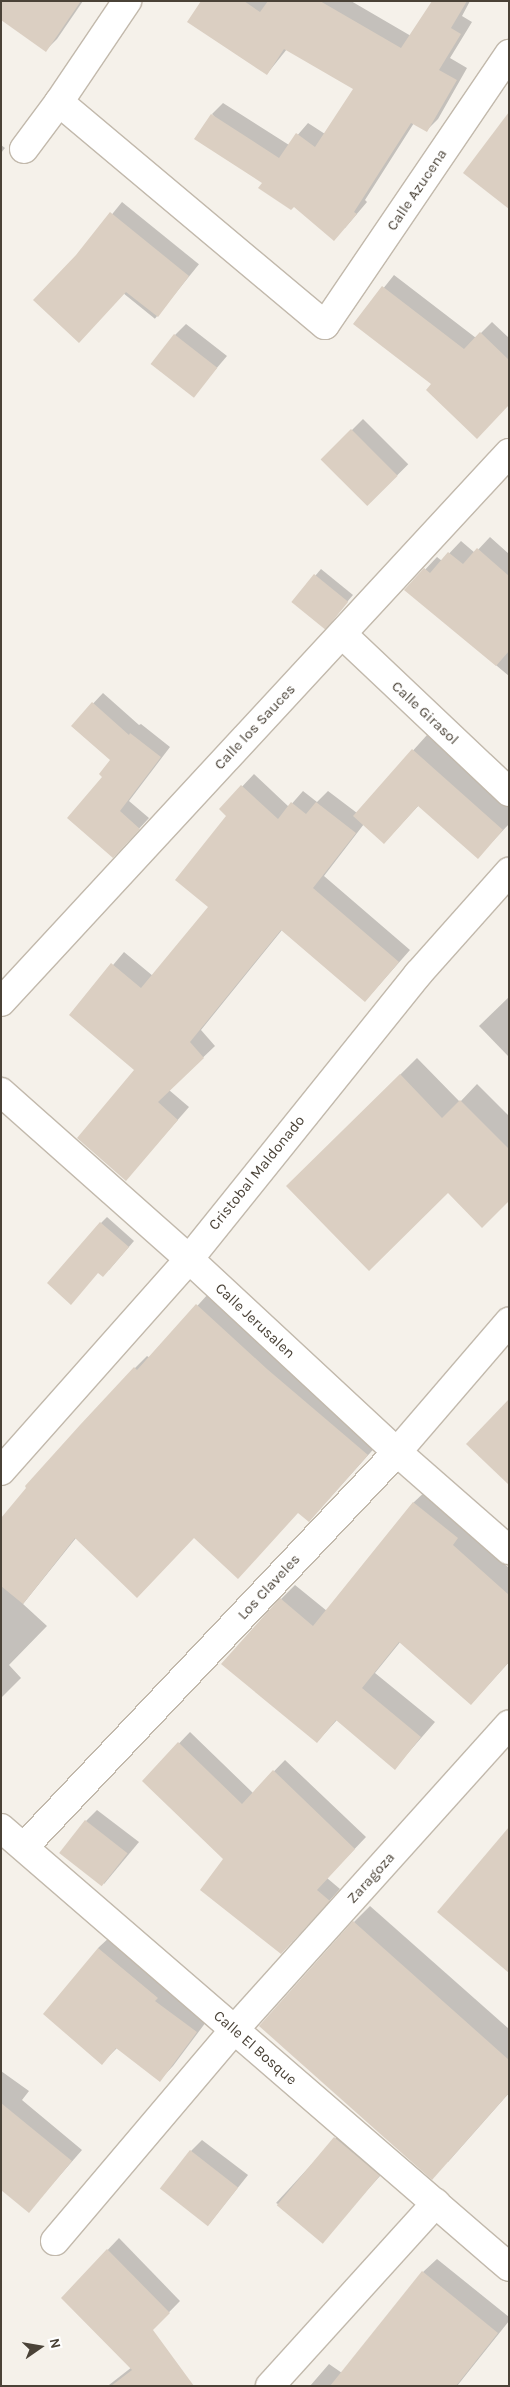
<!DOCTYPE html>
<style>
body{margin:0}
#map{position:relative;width:510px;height:2387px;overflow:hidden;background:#f5f1ea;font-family:Karla,sans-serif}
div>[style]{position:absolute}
.shadow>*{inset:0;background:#0003;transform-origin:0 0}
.building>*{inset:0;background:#dbcfc2;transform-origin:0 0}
.roads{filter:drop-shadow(1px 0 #c2b9ac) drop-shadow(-1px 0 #c2b9ac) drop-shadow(0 1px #c2b9ac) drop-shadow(0 -1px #c2b9ac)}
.minor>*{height:28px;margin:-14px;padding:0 14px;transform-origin:14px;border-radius:14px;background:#fff}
span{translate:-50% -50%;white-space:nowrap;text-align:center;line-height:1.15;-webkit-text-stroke:5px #fff;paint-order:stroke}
.street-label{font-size:15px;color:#4a4237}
.frame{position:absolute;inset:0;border:2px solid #4a4237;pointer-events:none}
.north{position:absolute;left:15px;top:2322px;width:50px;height:50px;-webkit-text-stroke:4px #fff;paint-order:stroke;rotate:77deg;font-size:14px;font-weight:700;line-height:20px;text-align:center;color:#4a4237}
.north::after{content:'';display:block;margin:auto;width:18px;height:22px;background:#4a4237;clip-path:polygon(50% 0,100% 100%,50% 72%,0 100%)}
</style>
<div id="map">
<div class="shadow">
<i style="clip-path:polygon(1px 1px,83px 1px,57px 39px,46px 50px)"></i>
<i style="clip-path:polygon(202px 1px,351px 1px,411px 36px,433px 1px,470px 1px,462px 16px,472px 22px,450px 58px,467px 68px,438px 119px,427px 130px,414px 123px,365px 200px,367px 202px,345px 228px,294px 206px,212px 114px,223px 103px,289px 145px,308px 123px,325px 134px,355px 89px,287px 49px,267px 74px)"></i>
<i style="clip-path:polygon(1px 145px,5px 148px,1px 153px)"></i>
<i style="left:122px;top:202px;width:99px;height:70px;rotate:39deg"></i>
<i style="clip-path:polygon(394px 275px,476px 338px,492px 322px,509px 338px,509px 404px,355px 324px)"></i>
<i style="clip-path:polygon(186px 324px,227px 356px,193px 396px,175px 335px)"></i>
<i style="left:363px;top:419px;width:64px;height:57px;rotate:45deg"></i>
<i style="clip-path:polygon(490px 537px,509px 554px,509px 676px,406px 590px,437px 557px,442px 561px,461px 541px,475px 553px)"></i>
<i style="clip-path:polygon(321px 569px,353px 595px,330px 622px,293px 602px)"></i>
<i style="clip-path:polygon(103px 693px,139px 725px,141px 724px,170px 747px,129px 801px,149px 818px,123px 846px,104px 776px,111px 760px,72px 726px)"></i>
<i style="clip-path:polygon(427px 735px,509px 808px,509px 824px,478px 857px,419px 805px,384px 843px,364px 824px,324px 876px,410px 950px,365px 1001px,282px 930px,201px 1030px,215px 1046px,169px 1090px,189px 1107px,126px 1179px,136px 1070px,71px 1015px,124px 952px,153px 976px,209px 907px,228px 815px,221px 809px,254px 774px,289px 807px,303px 791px,317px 802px,328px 791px,357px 813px)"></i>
<i style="clip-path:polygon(509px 997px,509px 1057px,479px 1026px)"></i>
<i style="clip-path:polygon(417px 1058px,460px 1102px,477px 1084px,509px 1116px,509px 1200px,448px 1191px,288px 1186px)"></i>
<i style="clip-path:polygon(107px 1217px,134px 1241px,109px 1270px,101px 1223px)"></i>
<i style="clip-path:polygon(209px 1293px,379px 1443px,309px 1521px,299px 1512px,194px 1537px,76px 1538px,23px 1604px,47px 1626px,9px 1665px,21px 1678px,1px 1698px,1px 1520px,135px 1368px,147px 1356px,150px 1358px)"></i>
<i style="clip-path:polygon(428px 1489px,466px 1530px,509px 1568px,509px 1662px,471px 1704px,401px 1641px,375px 1673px,435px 1722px,395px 1768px,337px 1720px,317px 1742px,281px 1599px,295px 1585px,327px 1611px,413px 1503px)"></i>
<i style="clip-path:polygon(190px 1732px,253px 1793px,285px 1760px,366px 1837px,327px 1878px,340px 1889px,292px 1942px,225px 1859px,143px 1781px)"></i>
<i style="clip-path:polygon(97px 1810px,139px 1842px,104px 1884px,86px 1821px)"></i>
<i style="clip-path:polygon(370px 1906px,509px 2029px,509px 2093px,448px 2162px,354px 1922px)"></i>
<i style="clip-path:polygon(112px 1935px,209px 2018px,173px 2066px,160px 2080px,117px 2048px,102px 2063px,98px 1948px)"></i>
<i style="clip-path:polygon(1px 2071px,29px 2091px,22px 2100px,82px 2150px,29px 2211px,1px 2189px)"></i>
<i style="clip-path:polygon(346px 2127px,390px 2165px,330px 2231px,276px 2203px)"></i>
<i style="clip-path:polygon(202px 2140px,248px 2175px,209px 2224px,191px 2151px)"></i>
<i style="clip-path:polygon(119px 2238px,180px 2301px,140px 2342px,62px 2298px)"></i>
<i style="clip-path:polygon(437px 2259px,509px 2317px,509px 2321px,457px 2386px,310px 2386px,329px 2364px,342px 2373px,423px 2272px)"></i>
<i style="clip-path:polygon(132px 2367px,155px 2386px,108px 2386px,109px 2385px)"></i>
</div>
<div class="building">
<i style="clip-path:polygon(1px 1px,81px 1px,46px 52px,1px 20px)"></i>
<i style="clip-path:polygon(201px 1px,244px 1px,260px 12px,268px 1px,320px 1px,401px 48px,432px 1px,467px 1px,451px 28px,461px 34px,439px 70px,457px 80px,427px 132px,411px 123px,354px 212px,357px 214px,334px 241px,294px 207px,291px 210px,258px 188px,262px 183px,194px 139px,211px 114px,279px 158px,296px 133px,315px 147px,353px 89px,284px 49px,267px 75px,187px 22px)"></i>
<i style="clip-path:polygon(509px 112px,509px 209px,463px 173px)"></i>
<i style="clip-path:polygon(110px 212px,189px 276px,158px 317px,126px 292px,79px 343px,33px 300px,76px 255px)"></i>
<i style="clip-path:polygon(382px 286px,464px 349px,480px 332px,509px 360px,509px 405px,477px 439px,426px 390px,431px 384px,353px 324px)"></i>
<i style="left:174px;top:334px;width:55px;height:38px;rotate:38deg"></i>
<i style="left:351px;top:429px;width:66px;height:43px;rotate:45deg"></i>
<i style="clip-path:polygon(477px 548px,509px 576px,509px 651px,496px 666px,404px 590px,424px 568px,430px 573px,448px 552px,463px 564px)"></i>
<i style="left:314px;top:574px;width:44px;height:36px;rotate:39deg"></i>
<i style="clip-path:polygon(92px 702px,129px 735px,130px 733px,161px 757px,120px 811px,140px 829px,113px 858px,67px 818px,102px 777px,99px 774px,110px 760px,71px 726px)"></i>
<i style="clip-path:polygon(412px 749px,503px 830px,478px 859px,418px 806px,384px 844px,353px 816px)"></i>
<i style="clip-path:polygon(241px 785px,278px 819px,291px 802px,306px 814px,316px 802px,356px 833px,313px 888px,399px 962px,365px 1002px,281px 930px,190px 1042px,204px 1058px,158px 1102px,178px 1120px,126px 1181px,77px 1138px,134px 1070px,69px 1015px,111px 963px,141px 988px,208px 907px,175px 880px,226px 816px,219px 809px)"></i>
<i style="clip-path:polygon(400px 1074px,442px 1118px,460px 1100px,509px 1149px,509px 1201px,482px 1228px,448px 1193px,369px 1271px,286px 1186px)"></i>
<i style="clip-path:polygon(100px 1222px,129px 1247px,103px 1277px,98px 1273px,71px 1305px,47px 1283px)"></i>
<i style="clip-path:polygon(196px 1304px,267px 1369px,368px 1455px,309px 1522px,298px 1513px,238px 1579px,194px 1538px,137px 1598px,75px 1538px,23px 1604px,1px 1586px,1px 1518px,26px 1488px,25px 1486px,80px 1425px,134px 1367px,137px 1370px)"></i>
<i style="clip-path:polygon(509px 1399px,509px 1485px,466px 1444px)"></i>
<i style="clip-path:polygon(413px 1502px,458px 1538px,453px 1545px,509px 1595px,509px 1662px,471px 1705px,399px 1642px,362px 1688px,421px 1737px,395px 1770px,336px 1720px,317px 1743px,221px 1664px,280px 1598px,313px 1626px)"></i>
<i style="clip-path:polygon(178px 1742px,242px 1804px,273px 1770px,355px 1849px,317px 1890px,330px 1901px,281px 1954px,200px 1890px,223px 1859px,142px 1781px)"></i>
<i style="left:85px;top:1820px;width:54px;height:42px;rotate:38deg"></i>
<i style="clip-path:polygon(509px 1827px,509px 1973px,437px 1912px)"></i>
<i style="clip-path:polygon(353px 1921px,509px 2060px,509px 2093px,432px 2180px,259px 2026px)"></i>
<i style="clip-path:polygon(98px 1948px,158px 1998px,155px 2001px,197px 2032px,160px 2082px,116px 2048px,102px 2065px,43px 2014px)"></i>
<i style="clip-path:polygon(1px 2103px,72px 2161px,29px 2213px,1px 2190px)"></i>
<i style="left:334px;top:2137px;width:60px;height:89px;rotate:40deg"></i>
<i style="left:190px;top:2150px;width:61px;height:49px;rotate:38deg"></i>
<i style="clip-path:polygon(107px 2249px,170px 2313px,153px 2330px,194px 2386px,111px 2386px,132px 2370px,61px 2298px)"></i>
<i style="clip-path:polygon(422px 2271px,498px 2333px,456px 2386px,330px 2386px)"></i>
</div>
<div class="roads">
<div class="minor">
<i style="left:59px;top:102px;width:347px;rotate:40deg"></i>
<i style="left:325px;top:325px;width:328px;rotate:-55.8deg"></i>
<i style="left:24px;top:149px;width:59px;rotate:-53.3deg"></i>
<i style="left:59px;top:102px;width:122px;rotate:-56deg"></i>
<i style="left:342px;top:634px;width:230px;rotate:43.4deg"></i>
<i style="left:1px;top:1002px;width:748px;rotate:-47.22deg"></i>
<i style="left:1px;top:1092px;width:251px;rotate:41.6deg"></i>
<i style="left:189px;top:1259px;width:284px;rotate:42.9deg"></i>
<i style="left:397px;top:1452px;width:149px;rotate:41.2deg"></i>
<i style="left:1px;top:1471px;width:283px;rotate:-48.4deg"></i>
<i style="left:189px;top:1259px;width:366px;rotate:-51.2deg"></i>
<i style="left:418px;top:974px;width:137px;rotate:-48.3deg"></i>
<i style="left:1px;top:1828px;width:671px;rotate:40.83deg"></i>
<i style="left:24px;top:1847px;width:543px;rotate:-46.64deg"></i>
<i style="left:397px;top:1452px;width:172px;rotate:-49.3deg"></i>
<i style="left:55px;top:2241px;width:277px;rotate:-49.7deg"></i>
<i style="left:234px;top:2030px;width:411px;rotate:-48deg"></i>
<i style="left:270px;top:2386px;width:247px;rotate:-47.8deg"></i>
</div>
</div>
<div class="street-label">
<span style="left:417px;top:190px;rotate:-56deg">Calle Azucena</span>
<span style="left:425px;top:713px;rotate:43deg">Calle Girasol</span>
<span style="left:255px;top:727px;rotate:-47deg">Calle los Sauces</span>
<span style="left:257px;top:1173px;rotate:-51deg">Cristobal Maldonado</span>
<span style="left:255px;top:1321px;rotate:43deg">Calle Jerusalen</span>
<span style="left:269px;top:1587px;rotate:-47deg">Los Claveles</span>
<span style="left:371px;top:1878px;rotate:-48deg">Zaragoza</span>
<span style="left:255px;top:2048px;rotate:41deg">Calle El Bosque</span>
</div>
<div class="frame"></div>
<div class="north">N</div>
</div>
